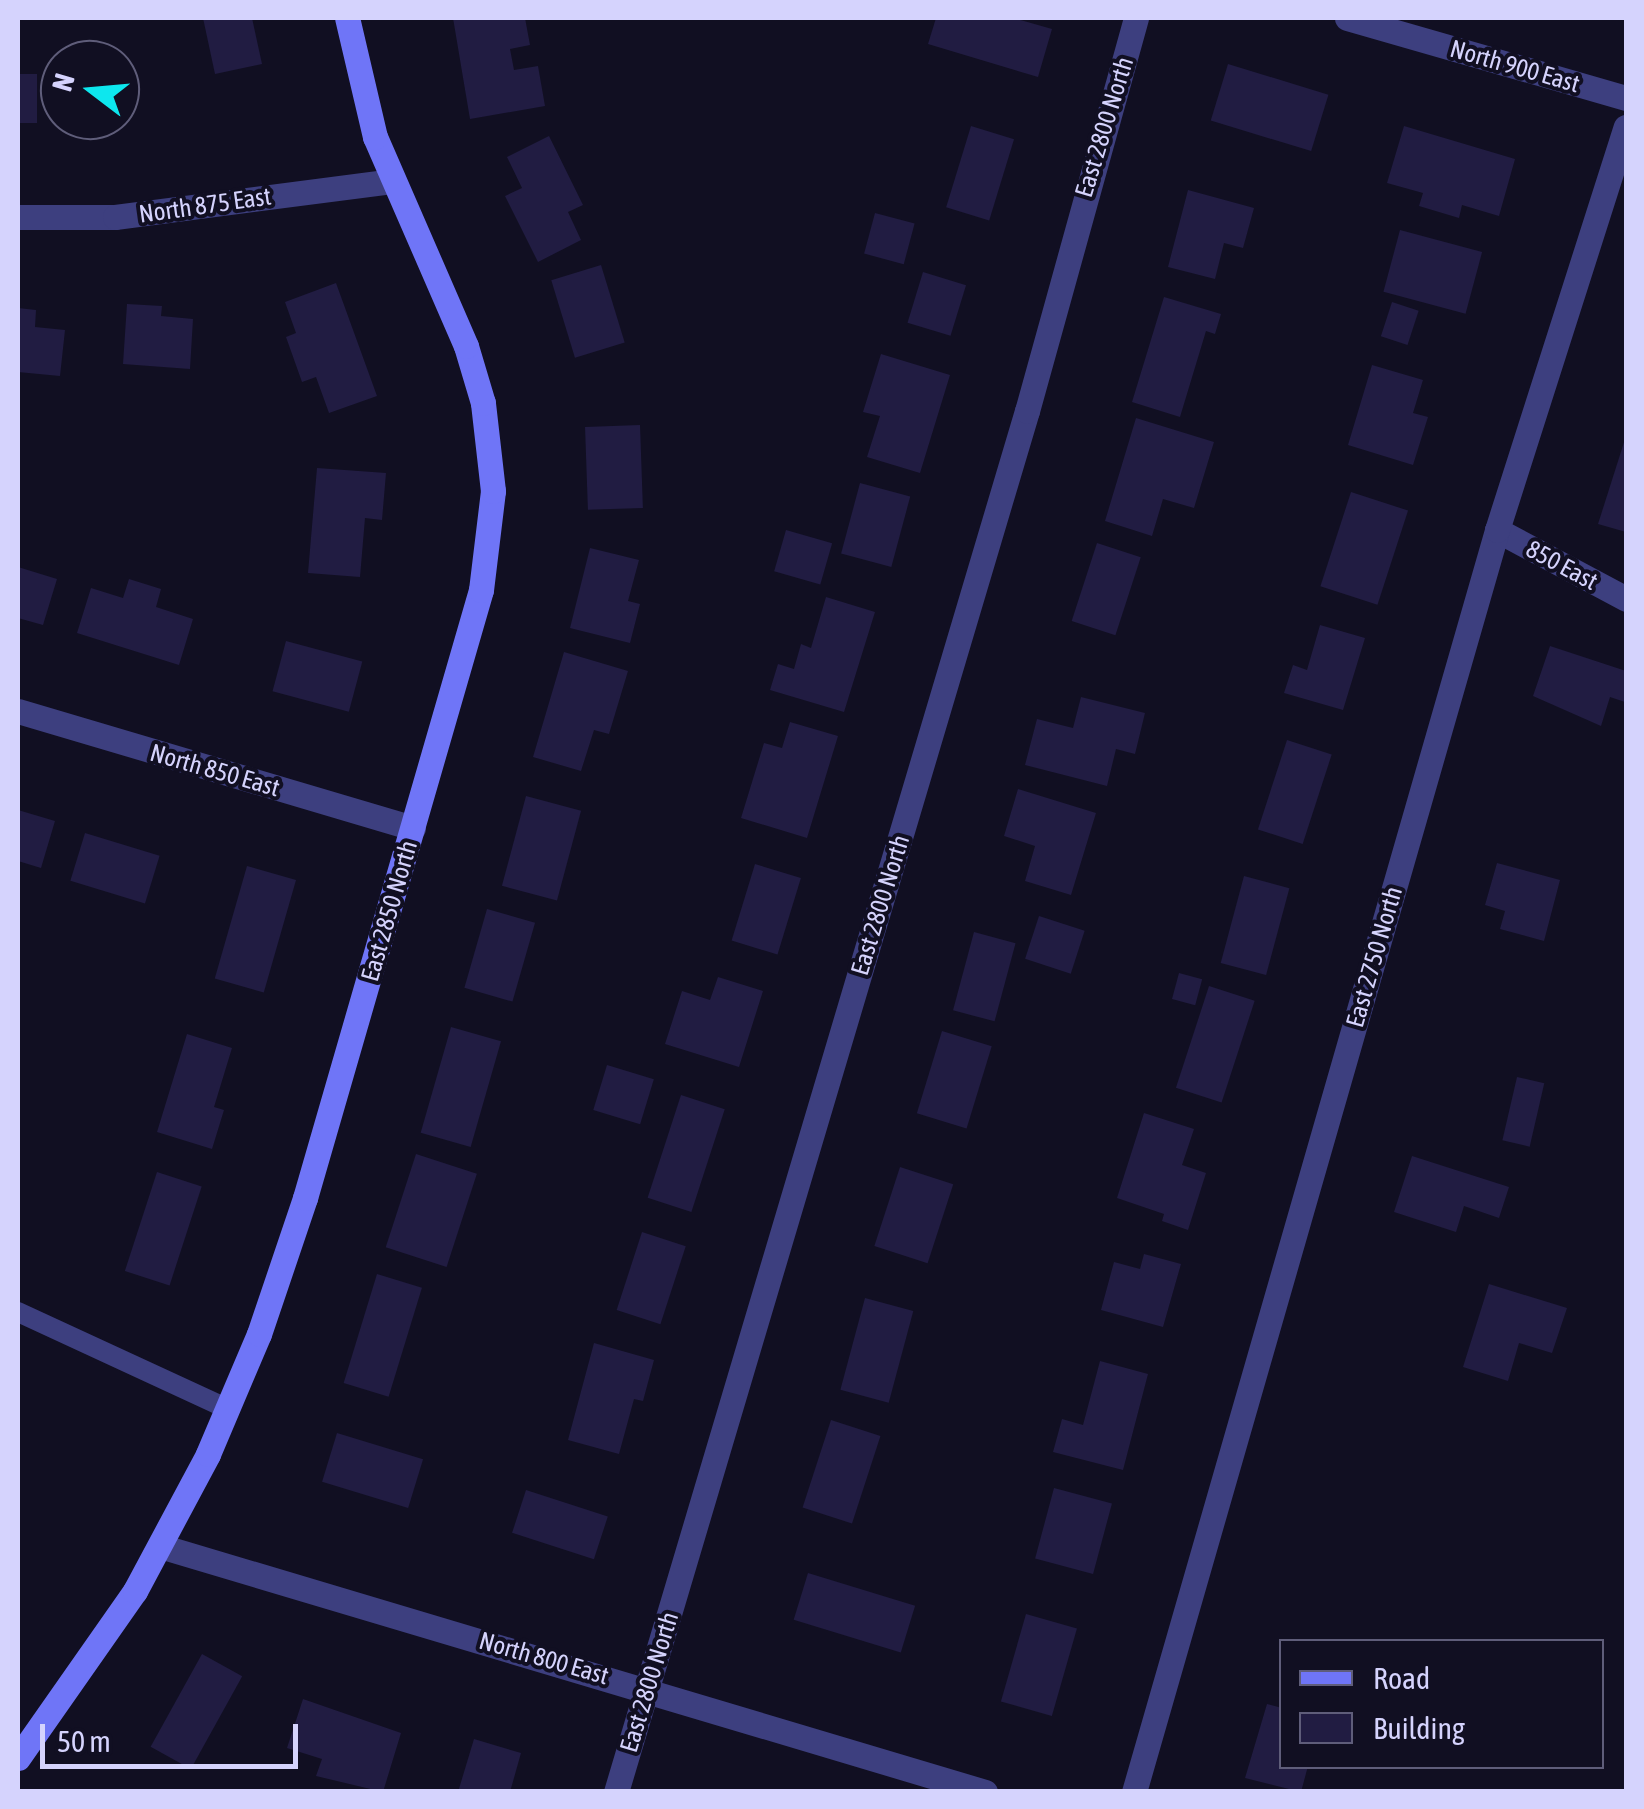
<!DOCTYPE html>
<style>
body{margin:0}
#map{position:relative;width:1644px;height:1809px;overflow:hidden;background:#110f22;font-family:"Asap Condensed",sans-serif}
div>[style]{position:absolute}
.building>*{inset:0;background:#211c42;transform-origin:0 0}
.lane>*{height:20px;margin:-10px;padding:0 10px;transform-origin:10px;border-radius:10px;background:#3d3f7f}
.street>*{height:25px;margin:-12.5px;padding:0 12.5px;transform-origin:12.5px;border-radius:12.5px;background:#3d3f7f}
.secondary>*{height:25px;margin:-12.5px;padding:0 12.5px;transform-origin:12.5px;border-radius:12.5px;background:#6f75f7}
span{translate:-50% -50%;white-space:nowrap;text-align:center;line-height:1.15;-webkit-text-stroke:8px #110f22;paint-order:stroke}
.street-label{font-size:25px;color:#d5d3fd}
.frame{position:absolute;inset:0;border:20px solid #d5d3fd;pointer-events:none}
.legend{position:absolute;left:1279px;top:1639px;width:325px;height:130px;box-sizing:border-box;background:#110f22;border:2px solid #5f5d7a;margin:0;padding:12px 18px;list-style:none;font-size:30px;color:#d5d3fd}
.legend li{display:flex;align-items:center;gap:20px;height:50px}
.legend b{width:50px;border:2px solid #5f5d7a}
.north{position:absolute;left:40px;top:40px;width:100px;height:100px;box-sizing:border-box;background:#110f22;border:2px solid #5f5d7a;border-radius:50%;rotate:286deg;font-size:28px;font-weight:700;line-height:40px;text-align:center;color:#d5d3fd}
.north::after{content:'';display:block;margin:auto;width:35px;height:45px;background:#0de7ee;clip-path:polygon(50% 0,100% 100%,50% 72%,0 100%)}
.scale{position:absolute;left:40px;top:1724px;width:258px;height:45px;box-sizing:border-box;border:5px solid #d5d3fd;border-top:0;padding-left:12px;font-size:30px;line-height:35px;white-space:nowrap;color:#d5d3fd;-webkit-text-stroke:8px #110f22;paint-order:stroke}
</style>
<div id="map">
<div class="building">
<i style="clip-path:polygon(203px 18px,252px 18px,262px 64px,215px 74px)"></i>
<i style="clip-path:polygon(453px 18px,525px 18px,530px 45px,510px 49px,514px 70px,538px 66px,545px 106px,470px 119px)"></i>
<i style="clip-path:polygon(936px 18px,1013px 18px,1052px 29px,1038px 77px,928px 44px)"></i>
<i style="left:1228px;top:64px;width:105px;height:59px;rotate:17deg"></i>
<i style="left:18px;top:74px;width:19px;height:49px"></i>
<i style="left:971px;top:126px;width:45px;height:85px;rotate:17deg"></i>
<i style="clip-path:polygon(1404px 126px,1515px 159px,1499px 216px,1462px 205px,1459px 218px,1419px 206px,1423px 193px,1387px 183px)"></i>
<i style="clip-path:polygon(549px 136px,583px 205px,568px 212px,581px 240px,538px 262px,505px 196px,522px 188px,507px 157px)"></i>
<i style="clip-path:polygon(1188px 190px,1254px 208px,1243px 248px,1224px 243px,1215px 279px,1168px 267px)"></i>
<i style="left:875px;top:213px;width:41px;height:42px;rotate:15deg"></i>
<i style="left:1400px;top:230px;width:85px;height:64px;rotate:15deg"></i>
<i style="left:601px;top:265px;width:81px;height:52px;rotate:73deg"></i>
<i style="left:923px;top:272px;width:45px;height:53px;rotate:17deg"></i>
<i style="clip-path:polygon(336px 283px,377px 396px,329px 413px,316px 377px,302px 382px,286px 337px,296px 333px,285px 302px)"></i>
<i style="clip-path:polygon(1164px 297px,1221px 314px,1215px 334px,1206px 331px,1180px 417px,1132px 402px)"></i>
<i style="left:1392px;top:302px;width:28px;height:36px;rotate:18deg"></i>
<i style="clip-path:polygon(127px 304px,162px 306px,161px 316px,193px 319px,190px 369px,123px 364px)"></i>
<i style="clip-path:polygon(18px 308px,36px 310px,35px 327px,65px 330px,60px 376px,18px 372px)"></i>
<i style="clip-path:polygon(881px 354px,950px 375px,920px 473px,867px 457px,880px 416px,863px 412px)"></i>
<i style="clip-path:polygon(1372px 365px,1423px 380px,1413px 413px,1428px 417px,1413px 465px,1348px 445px)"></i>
<i style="clip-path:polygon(1136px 418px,1214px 442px,1194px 508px,1163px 499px,1152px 536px,1105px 521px)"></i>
<i style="left:640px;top:425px;width:83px;height:55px;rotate:88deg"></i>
<i style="clip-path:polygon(1626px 436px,1626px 532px,1598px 524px)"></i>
<i style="clip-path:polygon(317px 468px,386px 473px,382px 520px,365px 518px,360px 577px,308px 573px)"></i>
<i style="left:860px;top:483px;width:52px;height:73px;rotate:15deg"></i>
<i style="left:1351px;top:492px;width:60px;height:99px;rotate:18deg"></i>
<i style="left:786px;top:530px;width:48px;height:43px;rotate:16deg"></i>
<i style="left:1097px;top:543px;width:46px;height:82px;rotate:18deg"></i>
<i style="clip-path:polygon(590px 548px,639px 560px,628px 601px,640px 604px,630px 643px,570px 628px)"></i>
<i style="clip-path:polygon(18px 567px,57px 579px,43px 625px,18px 618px)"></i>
<i style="clip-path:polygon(129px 579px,161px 589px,156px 607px,193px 619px,179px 665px,77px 633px,91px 588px,123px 598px)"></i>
<i style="clip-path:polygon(826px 597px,875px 612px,844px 712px,770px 690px,778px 664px,794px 669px,801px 644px,811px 648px)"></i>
<i style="clip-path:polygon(1320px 625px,1365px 638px,1343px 710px,1284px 693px,1293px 665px,1307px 670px)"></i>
<i style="left:286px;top:641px;width:79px;height:52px;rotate:15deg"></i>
<i style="clip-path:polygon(1550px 646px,1626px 671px,1625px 702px,1610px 697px,1601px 726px,1533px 696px)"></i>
<i style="clip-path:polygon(564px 652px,628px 671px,609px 734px,594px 730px,581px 771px,533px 757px)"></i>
<i style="clip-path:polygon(1081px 697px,1145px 713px,1135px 754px,1116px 749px,1107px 786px,1025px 765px,1037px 719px,1073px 728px)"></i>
<i style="clip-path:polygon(790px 722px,838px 736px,807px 838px,741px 818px,764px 743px,782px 748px)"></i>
<i style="left:1287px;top:740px;width:47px;height:94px;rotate:18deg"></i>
<i style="clip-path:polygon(1018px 789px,1096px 813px,1071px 895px,1025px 881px,1035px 846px,1004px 836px)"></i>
<i style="left:526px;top:796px;width:57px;height:93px;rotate:15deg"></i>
<i style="clip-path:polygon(18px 810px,55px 821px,41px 868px,18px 861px)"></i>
<i style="left:85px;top:833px;width:78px;height:50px;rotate:17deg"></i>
<i style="clip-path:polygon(1497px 863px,1560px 880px,1544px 941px,1500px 929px,1505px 911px,1485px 905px)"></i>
<i style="left:755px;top:864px;width:48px;height:80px;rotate:17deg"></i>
<i style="left:247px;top:866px;width:51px;height:117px;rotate:16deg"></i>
<i style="left:1244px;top:876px;width:47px;height:90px;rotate:15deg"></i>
<i style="left:487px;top:909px;width:50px;height:82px;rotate:16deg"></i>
<i style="left:1039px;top:916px;width:48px;height:45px;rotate:18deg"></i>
<i style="left:974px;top:932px;width:43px;height:81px;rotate:15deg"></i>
<i style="left:1179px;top:973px;width:24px;height:27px;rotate:15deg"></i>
<i style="clip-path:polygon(718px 977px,763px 991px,739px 1067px,665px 1044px,682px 991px,710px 1000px)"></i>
<i style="left:1209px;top:986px;width:48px;height:107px;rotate:18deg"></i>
<i style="left:451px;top:1027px;width:52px;height:110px;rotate:16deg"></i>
<i style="left:942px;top:1031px;width:52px;height:86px;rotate:17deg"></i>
<i style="clip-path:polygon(187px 1034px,232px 1048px,214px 1107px,224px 1110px,212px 1149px,157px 1132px)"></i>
<i style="left:607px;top:1065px;width:49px;height:47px;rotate:17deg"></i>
<i style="left:1517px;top:1077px;width:28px;height:65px;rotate:13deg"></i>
<i style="left:681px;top:1095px;width:46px;height:108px;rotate:18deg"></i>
<i style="clip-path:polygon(1144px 1113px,1194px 1129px,1182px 1165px,1206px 1173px,1188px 1230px,1162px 1221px,1164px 1214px,1117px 1198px)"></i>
<i style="left:416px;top:1154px;width:64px;height:98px;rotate:18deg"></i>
<i style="clip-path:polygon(1412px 1156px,1509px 1187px,1499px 1218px,1464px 1206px,1456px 1232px,1394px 1212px)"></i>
<i style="left:900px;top:1167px;width:56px;height:83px;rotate:18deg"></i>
<i style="left:157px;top:1172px;width:47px;height:104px;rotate:18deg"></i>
<i style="left:642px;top:1232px;width:46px;height:82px;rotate:18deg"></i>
<i style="clip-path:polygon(1144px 1254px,1181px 1264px,1163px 1327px,1101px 1310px,1114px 1262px,1140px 1269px)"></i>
<i style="left:377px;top:1274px;width:47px;height:114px;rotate:17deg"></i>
<i style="clip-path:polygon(1489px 1284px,1567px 1308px,1552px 1353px,1519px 1343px,1508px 1381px,1463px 1367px)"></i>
<i style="left:865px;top:1298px;width:50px;height:95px;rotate:15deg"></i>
<i style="clip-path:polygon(594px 1343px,654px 1360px,643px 1401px,634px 1399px,619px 1454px,568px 1440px)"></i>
<i style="clip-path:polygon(1100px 1361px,1148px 1374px,1123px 1470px,1053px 1452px,1062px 1419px,1083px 1425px)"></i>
<i style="left:831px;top:1420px;width:52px;height:92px;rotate:18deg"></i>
<i style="left:337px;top:1433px;width:90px;height:51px;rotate:17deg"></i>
<i style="left:1054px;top:1488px;width:60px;height:73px;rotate:15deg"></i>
<i style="left:526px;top:1490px;width:86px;height:45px;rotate:18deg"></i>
<i style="left:808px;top:1573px;width:112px;height:49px;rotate:17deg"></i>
<i style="left:1026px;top:1614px;width:53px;height:91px;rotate:16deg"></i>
<i style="left:202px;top:1654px;width:46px;height:106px;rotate:29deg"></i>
<i style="clip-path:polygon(303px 1699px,401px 1733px,383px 1792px,316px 1776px,322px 1759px,287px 1748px)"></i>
<i style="clip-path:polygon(1267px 1704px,1282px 1708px,1282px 1766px,1308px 1766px,1301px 1792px,1245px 1778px)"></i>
<i style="clip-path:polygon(474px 1739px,521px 1753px,510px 1792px,458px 1792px)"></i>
</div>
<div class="lane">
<i style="left:18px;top:1312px;width:231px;rotate:24.8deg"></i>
</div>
<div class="street">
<i style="left:1347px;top:18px;width:290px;rotate:16deg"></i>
<i style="left:18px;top:217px;width:97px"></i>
<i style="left:115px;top:217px;width:279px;rotate:-7.4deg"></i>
<i style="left:1497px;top:530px;width:146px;rotate:28.1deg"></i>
<i style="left:18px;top:711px;width:412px;rotate:16.5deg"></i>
<i style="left:160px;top:1546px;width:861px;rotate:16.6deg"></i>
<i style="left:616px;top:1792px;width:1441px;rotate:-73.43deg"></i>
<i style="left:1027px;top:411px;width:408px;rotate:-74.5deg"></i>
<i style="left:1134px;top:1792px;width:1313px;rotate:-73.95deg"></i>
<i style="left:1497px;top:530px;width:423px;rotate:-72.3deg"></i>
</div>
<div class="secondary">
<i style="left:18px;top:1758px;width:204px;rotate:-55deg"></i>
<i style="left:135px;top:1591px;width:155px;rotate:-61.9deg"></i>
<i style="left:208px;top:1454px;width:130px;rotate:-67deg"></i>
<i style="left:259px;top:1334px;width:144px;rotate:-71.3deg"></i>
<i style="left:305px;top:1198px;width:633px;rotate:-73.86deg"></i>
<i style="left:481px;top:590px;width:100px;rotate:-83.1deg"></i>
<i style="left:493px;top:491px;width:89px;rotate:-96.5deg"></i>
<i style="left:483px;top:403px;width:59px;rotate:-106.6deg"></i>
<i style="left:466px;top:346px;width:228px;rotate:-113.5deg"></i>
<i style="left:375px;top:137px;width:122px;rotate:-103.2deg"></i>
</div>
<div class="street-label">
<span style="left:1515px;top:66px;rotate:16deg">North 900 East</span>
<span style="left:1104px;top:127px;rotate:-73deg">East 2800 North</span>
<span style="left:205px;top:205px;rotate:-8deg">North 875 East</span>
<span style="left:1562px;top:565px;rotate:28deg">850 East</span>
<span style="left:215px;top:770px;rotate:16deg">North 850 East</span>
<span style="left:880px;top:905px;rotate:-73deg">East 2800 North</span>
<span style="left:389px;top:911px;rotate:-74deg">East 2850 North</span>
<span style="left:1374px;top:957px;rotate:-74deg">East 2750 North</span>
<span style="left:544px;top:1658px;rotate:16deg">North 800 East</span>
<span style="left:649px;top:1682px;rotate:-73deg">East 2800 North</span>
</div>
<div class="frame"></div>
<ul class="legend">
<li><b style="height:12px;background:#6f75f7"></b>Road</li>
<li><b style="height:28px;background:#211c42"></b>Building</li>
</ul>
<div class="north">N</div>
<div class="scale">50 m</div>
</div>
